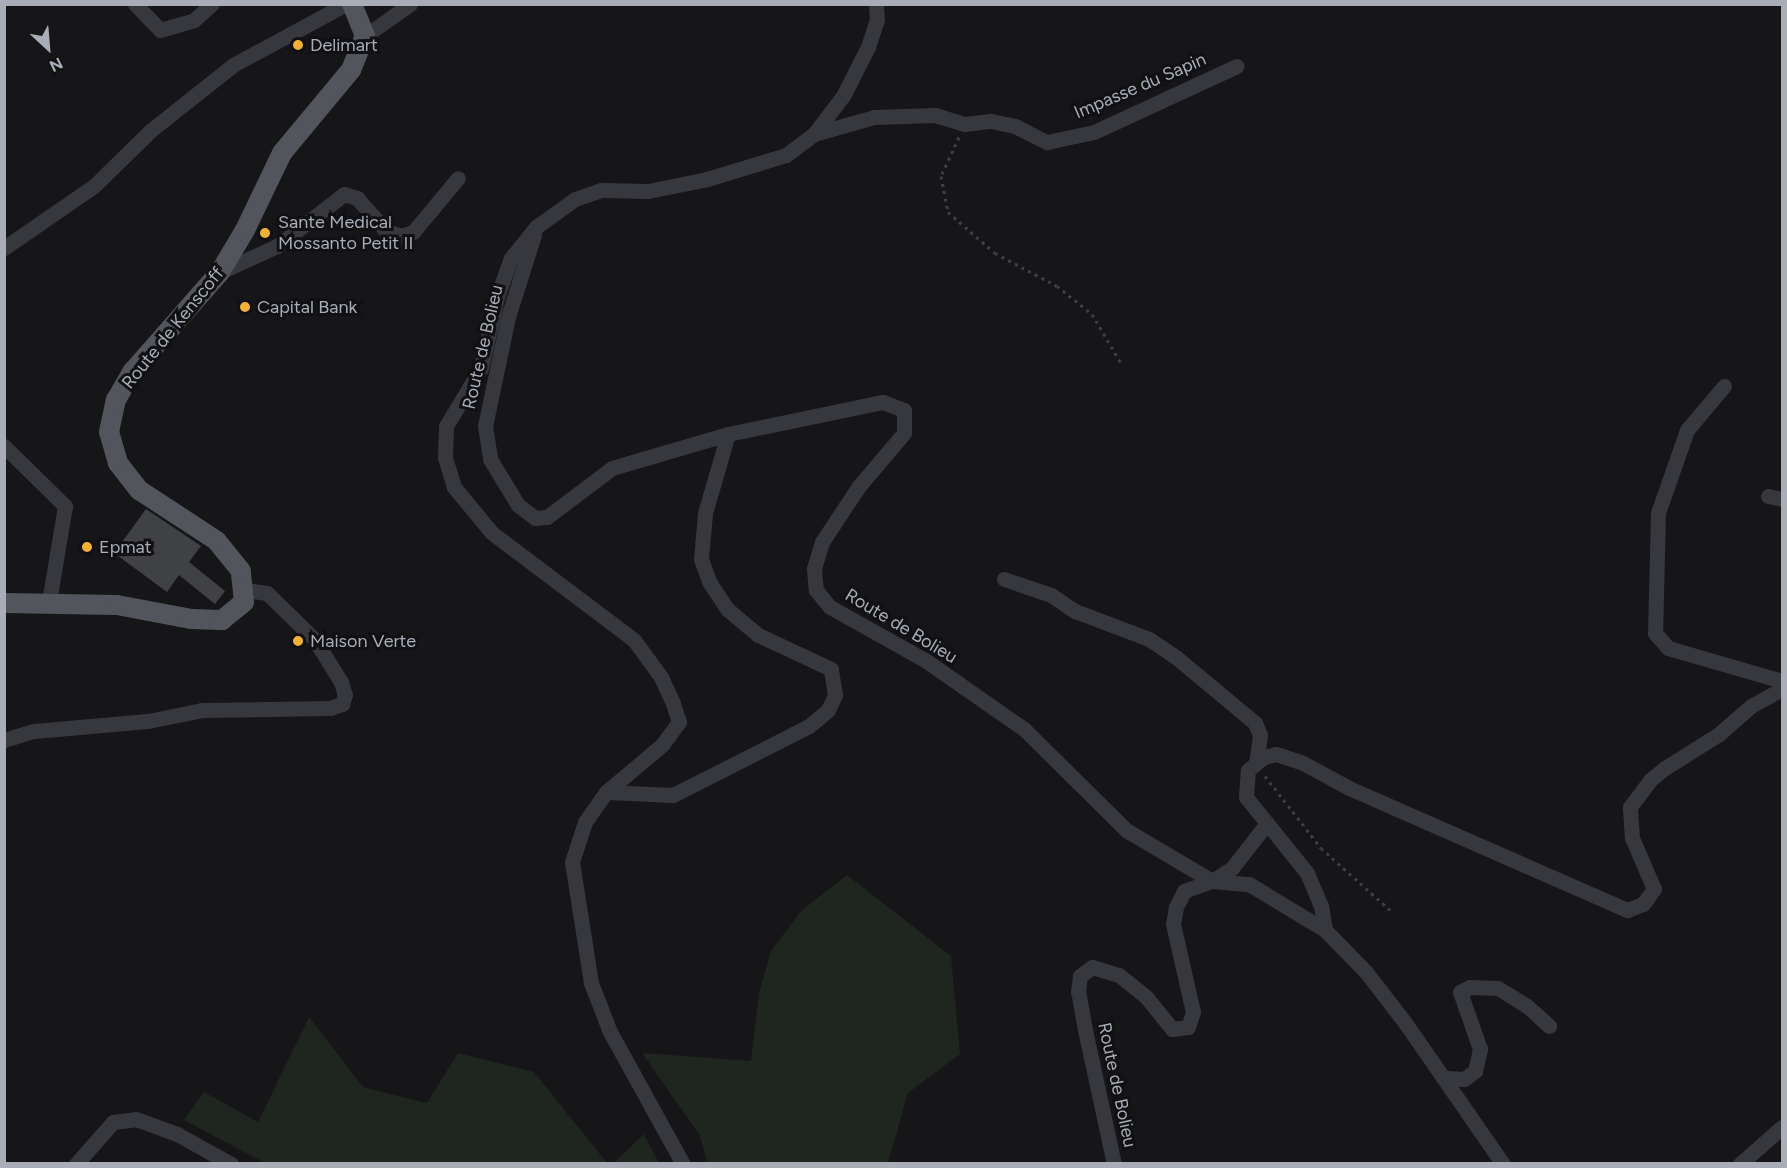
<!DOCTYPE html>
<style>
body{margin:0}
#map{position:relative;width:1787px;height:1168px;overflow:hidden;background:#161618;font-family:Figtree,sans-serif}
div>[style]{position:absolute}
.green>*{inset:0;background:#1e261f}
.building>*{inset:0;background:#404145}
.path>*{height:3px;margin-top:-1.5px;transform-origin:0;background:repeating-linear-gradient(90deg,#3d3f44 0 3px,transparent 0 7.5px)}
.minor>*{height:15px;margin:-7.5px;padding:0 7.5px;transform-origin:7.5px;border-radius:7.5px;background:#37383d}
.major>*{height:20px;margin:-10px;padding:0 10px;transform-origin:10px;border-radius:10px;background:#53555c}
.dots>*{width:16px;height:16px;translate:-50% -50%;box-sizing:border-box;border:3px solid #111113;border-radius:50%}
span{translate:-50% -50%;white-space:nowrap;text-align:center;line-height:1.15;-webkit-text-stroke:6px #111113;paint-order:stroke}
.poi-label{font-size:18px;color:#a8adb8}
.left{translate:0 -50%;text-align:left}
.street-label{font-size:18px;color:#a8adb8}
.frame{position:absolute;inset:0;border:6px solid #a8adb8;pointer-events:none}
.north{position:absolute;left:18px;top:18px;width:60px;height:60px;-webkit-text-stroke:4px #111113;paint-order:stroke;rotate:154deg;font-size:16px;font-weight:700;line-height:24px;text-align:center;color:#a8adb8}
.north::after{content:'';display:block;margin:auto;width:21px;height:27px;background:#a8adb8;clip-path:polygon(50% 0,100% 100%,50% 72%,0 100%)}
</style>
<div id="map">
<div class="green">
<i style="clip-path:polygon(847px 875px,951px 956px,960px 1054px,908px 1093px,888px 1163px,708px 1163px,699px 1134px,642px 1053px,751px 1061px,759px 993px,771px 951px,801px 911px)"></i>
<i style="clip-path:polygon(309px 1017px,363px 1087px,427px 1103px,458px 1053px,534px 1072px,607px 1163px,265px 1163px,184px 1120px,204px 1092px,258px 1122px)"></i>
<i style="clip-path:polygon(644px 1134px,659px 1163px,614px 1163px)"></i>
</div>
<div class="building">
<i style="clip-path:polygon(146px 509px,201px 546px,189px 562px,225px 591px,215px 604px,179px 575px,167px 592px,114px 553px)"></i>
</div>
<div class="path">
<i style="left:959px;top:137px;width:43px;rotate:114.8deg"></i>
<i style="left:941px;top:176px;width:37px;rotate:79deg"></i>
<i style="left:948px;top:212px;width:62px;rotate:41.1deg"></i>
<i style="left:995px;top:253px;width:70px;rotate:28deg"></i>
<i style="left:1057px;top:286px;width:45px;rotate:38.7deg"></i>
<i style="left:1092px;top:314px;width:57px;rotate:59.4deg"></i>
<i style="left:1265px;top:776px;width:91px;rotate:52.1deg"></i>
<i style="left:1321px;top:848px;width:93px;rotate:41.9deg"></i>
</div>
<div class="minor">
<i style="left:135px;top:4px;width:36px;rotate:46deg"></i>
<i style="left:160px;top:30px;width:35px;rotate:-16deg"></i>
<i style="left:194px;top:20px;width:24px;rotate:-42deg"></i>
<i style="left:365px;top:36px;width:55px;rotate:-35.4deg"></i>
<i style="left:814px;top:134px;width:62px;rotate:-15.8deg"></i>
<i style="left:874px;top:117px;width:61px;rotate:-1.9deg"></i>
<i style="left:935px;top:115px;width:31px;rotate:17deg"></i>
<i style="left:965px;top:124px;width:26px;rotate:-7deg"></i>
<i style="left:991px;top:121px;width:25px;rotate:12deg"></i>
<i style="left:1015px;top:126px;width:36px;rotate:27deg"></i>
<i style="left:1047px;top:142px;width:48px;rotate:-12deg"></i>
<i style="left:1094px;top:132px;width:157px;rotate:-24.8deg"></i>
<i style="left:534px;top:235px;width:86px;rotate:107.6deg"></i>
<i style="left:508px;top:317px;width:111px;rotate:101.9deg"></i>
<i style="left:485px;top:426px;width:33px;rotate:81deg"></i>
<i style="left:490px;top:459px;width:54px;rotate:58.7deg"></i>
<i style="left:518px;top:505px;width:21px;rotate:37deg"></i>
<i style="left:535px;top:518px;width:12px;rotate:-5deg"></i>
<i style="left:547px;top:517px;width:81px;rotate:-37deg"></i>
<i style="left:612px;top:468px;width:121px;rotate:-16.3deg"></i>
<i style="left:728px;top:434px;width:158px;rotate:-11.7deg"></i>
<i style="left:883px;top:402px;width:22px;rotate:21deg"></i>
<i style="left:904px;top:410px;width:23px;rotate:90deg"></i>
<i style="left:904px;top:433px;width:70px;rotate:130.3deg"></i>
<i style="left:859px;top:486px;width:67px;rotate:123.5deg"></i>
<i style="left:822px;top:542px;width:28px;rotate:107deg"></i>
<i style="left:814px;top:569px;width:21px;rotate:85deg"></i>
<i style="left:816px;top:590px;width:22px;rotate:51deg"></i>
<i style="left:830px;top:607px;width:109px;rotate:29.2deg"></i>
<i style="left:925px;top:660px;width:121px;rotate:34.9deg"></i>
<i style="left:1024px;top:729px;width:144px;rotate:44.7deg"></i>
<i style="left:1126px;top:830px;width:100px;rotate:30.7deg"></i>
<i style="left:4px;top:248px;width:109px;rotate:-34.6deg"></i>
<i style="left:94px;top:186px;width:78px;rotate:-44.5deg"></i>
<i style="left:150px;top:131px;width:106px;rotate:-38.5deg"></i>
<i style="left:233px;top:65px;width:128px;rotate:-28.4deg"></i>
<i style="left:220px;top:272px;width:63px;rotate:-24.5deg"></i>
<i style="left:277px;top:246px;width:85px;rotate:-37.8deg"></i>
<i style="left:344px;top:194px;width:14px;rotate:17deg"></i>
<i style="left:357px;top:198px;width:44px;rotate:48.7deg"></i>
<i style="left:386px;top:231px;width:16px;rotate:18deg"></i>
<i style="left:401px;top:236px;width:13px;rotate:-18deg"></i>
<i style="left:413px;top:232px;width:70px;rotate:-50.2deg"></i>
<i style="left:1724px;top:386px;width:57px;rotate:130.1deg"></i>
<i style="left:1687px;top:430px;width:88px;rotate:109.3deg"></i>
<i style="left:1658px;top:513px;width:120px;rotate:91.4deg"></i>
<i style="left:1655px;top:633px;width:20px;rotate:49deg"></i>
<i style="left:1668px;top:648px;width:119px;rotate:16.1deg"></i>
<i style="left:4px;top:446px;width:86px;rotate:44.5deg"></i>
<i style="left:65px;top:506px;width:97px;rotate:99.5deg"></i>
<i style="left:1768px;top:496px;width:14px;rotate:12deg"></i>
<i style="left:1004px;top:579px;width:50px;rotate:18.8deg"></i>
<i style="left:1051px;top:595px;width:29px;rotate:34deg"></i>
<i style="left:1075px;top:611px;width:79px;rotate:20.7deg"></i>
<i style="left:1149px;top:639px;width:34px;rotate:34deg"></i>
<i style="left:1177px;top:658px;width:102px;rotate:39.8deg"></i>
<i style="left:1255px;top:723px;width:13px;rotate:67deg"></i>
<i style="left:1260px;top:735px;width:27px;rotate:98deg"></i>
<i style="left:4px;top:740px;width:31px;rotate:-17deg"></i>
<i style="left:34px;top:731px;width:114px;rotate:-5deg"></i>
<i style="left:148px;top:721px;width:55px;rotate:-11.5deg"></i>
<i style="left:202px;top:710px;width:128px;rotate:-0.9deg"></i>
<i style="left:330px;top:708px;width:13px;rotate:-18deg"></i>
<i style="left:342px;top:704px;width:9px;rotate:-72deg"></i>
<i style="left:345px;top:695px;width:14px;rotate:-107deg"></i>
<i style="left:341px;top:682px;width:49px;rotate:-121.8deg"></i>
<i style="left:315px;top:640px;width:67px;rotate:-135.6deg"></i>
<i style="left:267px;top:593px;width:22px;rotate:-172deg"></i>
<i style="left:606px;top:792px;width:67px;rotate:2.6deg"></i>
<i style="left:673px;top:795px;width:153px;rotate:-26.9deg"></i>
<i style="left:809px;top:726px;width:25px;rotate:-40deg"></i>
<i style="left:828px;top:710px;width:17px;rotate:-65deg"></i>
<i style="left:835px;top:695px;width:26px;rotate:-99deg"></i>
<i style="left:831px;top:669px;width:81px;rotate:-155deg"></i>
<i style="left:758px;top:635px;width:40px;rotate:-140deg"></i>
<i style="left:727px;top:609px;width:33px;rotate:-123deg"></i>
<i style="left:709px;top:581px;width:23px;rotate:-110deg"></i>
<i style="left:701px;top:559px;width:46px;rotate:-85deg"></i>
<i style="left:705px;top:513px;width:82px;rotate:-73.8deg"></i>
<i style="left:1212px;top:881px;width:24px;rotate:-33deg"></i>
<i style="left:1232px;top:868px;width:57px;rotate:-52.1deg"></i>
<i style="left:1325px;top:930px;width:24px;rotate:-99deg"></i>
<i style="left:1321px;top:906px;width:36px;rotate:-113deg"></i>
<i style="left:1307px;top:873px;width:97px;rotate:-128.8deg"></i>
<i style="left:1246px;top:797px;width:27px;rotate:-86deg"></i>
<i style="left:1248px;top:770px;width:21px;rotate:-39deg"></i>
<i style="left:1264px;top:757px;width:12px;rotate:-14deg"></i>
<i style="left:1276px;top:754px;width:26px;rotate:18deg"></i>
<i style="left:1301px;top:762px;width:55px;rotate:28.4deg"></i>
<i style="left:1349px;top:788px;width:304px;rotate:23.7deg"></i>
<i style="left:1627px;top:910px;width:17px;rotate:-21deg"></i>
<i style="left:1643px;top:904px;width:19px;rotate:-54deg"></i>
<i style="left:1654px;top:889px;width:56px;rotate:-113.3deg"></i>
<i style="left:1632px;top:838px;width:31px;rotate:-94deg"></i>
<i style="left:1630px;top:807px;width:34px;rotate:-53deg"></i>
<i style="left:1650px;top:780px;width:19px;rotate:-39deg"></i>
<i style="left:1665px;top:768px;width:64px;rotate:-32.2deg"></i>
<i style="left:1719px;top:734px;width:43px;rotate:-41.2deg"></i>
<i style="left:1751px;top:706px;width:35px;rotate:-29deg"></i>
<i style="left:1446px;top:1078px;width:18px;rotate:3deg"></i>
<i style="left:1464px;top:1079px;width:14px;rotate:-36deg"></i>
<i style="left:1475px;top:1071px;width:23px;rotate:-77deg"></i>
<i style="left:1480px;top:1049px;width:60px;rotate:-109.3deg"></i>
<i style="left:1460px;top:992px;width:11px;rotate:-27deg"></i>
<i style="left:1470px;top:987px;width:28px;rotate:2deg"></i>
<i style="left:1498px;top:988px;width:34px;rotate:32deg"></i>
<i style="left:1527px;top:1006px;width:30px;rotate:42deg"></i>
<i style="left:76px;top:1164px;width:56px;rotate:-48.6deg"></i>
<i style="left:113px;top:1122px;width:23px;rotate:-7deg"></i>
<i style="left:136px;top:1119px;width:44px;rotate:20.1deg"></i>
<i style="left:177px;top:1134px;width:62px;rotate:29.1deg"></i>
<i style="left:683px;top:1164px;width:151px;rotate:-118.9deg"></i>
<i style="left:610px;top:1032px;width:53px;rotate:-111.2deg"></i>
<i style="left:591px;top:983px;width:122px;rotate:-98.9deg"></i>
<i style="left:572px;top:862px;width:42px;rotate:-72deg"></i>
<i style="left:585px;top:822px;width:37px;rotate:-55deg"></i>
<i style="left:606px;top:792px;width:73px;rotate:-40deg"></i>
<i style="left:662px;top:745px;width:29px;rotate:-54deg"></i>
<i style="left:679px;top:722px;width:20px;rotate:-108deg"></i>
<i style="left:673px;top:703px;width:29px;rotate:-115deg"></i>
<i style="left:661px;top:677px;width:46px;rotate:-126.1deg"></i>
<i style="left:634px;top:640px;width:178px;rotate:-143deg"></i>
<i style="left:492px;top:533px;width:60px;rotate:-129.6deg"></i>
<i style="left:454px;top:487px;width:31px;rotate:-107deg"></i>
<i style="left:445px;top:457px;width:31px;rotate:-88deg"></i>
<i style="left:446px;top:426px;width:68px;rotate:-58.9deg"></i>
<i style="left:481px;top:368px;width:73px;rotate:-77.3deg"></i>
<i style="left:497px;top:297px;width:41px;rotate:-70.3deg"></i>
<i style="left:511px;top:258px;width:40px;rotate:-51deg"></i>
<i style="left:536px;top:227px;width:48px;rotate:-35.7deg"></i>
<i style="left:575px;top:199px;width:28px;rotate:-19deg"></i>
<i style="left:601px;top:190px;width:47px;rotate:1.2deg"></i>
<i style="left:648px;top:191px;width:60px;rotate:-11.5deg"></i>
<i style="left:707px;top:179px;width:83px;rotate:-16.9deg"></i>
<i style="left:786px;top:155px;width:35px;rotate:-37deg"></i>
<i style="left:814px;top:134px;width:48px;rotate:-52.7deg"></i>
<i style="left:843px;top:96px;width:55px;rotate:-63deg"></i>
<i style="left:868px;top:47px;width:28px;rotate:-72deg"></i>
<i style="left:877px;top:20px;width:16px;rotate:-94deg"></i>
<i style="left:1114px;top:1164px;width:137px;rotate:-102.2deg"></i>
<i style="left:1085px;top:1030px;width:39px;rotate:-100deg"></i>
<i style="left:1078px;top:992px;width:16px;rotate:-83deg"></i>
<i style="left:1080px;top:976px;width:15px;rotate:-37deg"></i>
<i style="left:1092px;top:967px;width:28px;rotate:17deg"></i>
<i style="left:1119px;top:975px;width:36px;rotate:39deg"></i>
<i style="left:1147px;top:998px;width:40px;rotate:51deg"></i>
<i style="left:1172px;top:1029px;width:16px;rotate:-7deg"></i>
<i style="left:1188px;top:1027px;width:16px;rotate:-72deg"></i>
<i style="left:1193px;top:1012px;width:90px;rotate:-102.8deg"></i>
<i style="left:1173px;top:924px;width:17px;rotate:-80deg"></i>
<i style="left:1176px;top:907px;width:18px;rotate:-63deg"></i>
<i style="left:1184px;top:891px;width:30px;rotate:-20deg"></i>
<i style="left:1212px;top:881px;width:37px;rotate:5deg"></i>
<i style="left:1249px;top:884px;width:89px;rotate:31.2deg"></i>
<i style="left:1325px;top:930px;width:59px;rotate:45.7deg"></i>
<i style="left:1366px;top:972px;width:66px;rotate:52.4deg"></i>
<i style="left:1406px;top:1024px;width:170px;rotate:55.3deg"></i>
<i style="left:1740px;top:1164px;width:56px;rotate:-41.4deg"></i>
</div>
<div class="major">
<i style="left:4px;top:603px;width:113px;rotate:1deg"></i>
<i style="left:117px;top:605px;width:75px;rotate:10.7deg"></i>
<i style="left:191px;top:619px;width:31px;rotate:2deg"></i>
<i style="left:222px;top:620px;width:28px;rotate:-39deg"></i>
<i style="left:244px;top:602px;width:31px;rotate:-96deg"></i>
<i style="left:241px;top:571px;width:38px;rotate:-129deg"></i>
<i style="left:217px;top:541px;width:93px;rotate:-146.8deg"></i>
<i style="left:139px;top:490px;width:34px;rotate:-128deg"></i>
<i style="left:118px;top:463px;width:32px;rotate:-106deg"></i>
<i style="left:109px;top:432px;width:33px;rotate:-78deg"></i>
<i style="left:116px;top:400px;width:34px;rotate:-60deg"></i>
<i style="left:133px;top:371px;width:132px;rotate:-48.7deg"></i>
<i style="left:220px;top:272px;width:49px;rotate:-59.2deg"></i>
<i style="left:245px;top:230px;width:85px;rotate:-64.3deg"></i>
<i style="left:282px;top:153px;width:108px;rotate:-50.3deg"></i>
<i style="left:351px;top:70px;width:37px;rotate:-68deg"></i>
<i style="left:365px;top:36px;width:35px;rotate:-112deg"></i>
</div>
<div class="dots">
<i style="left:298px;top:45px;background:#f2b134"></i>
<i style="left:265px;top:233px;background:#f2b134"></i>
<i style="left:245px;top:307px;background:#f2b134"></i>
<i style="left:87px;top:547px;background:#f2b134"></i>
<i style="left:298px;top:641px;background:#f2b134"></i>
</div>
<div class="poi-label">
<span class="left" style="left:310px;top:45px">Delimart</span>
<span class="left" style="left:278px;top:233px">Sante Medical<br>Mossanto Petit II</span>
<span class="left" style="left:257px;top:307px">Capital Bank</span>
<span class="left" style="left:99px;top:547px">Epmat</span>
<span class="left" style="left:310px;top:641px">Maison Verte</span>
</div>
<div class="street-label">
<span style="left:1140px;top:86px;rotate:-23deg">Impasse du Sapin</span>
<span style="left:173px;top:328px;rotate:-51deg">Route de Kenscoff</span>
<span style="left:483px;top:347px;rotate:-77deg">Route de Bolieu</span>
<span style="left:901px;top:626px;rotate:31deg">Route de Bolieu</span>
<span style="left:1117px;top:1085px;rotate:78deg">Route de Bolieu</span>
</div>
<div class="frame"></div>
<div class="north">N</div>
</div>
